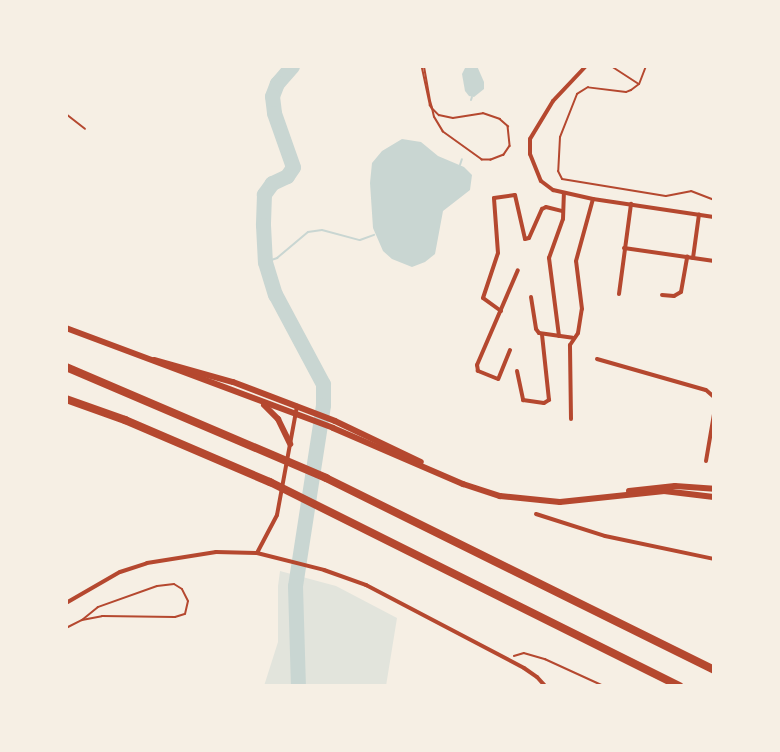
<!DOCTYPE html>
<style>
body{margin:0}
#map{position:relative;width:780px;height:752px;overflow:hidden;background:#f6efe4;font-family:"Roboto Serif",serif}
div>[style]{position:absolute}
.green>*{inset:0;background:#e2e4dc}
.water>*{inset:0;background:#c9d6d2}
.stream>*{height:2px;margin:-1px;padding:0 1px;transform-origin:1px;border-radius:1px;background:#c9d6d2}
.river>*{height:15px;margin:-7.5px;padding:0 7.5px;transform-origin:7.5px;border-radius:7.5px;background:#c9d6d2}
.path>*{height:1.5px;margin:-0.75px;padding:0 0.75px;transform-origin:0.75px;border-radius:0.75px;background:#b5482f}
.service>*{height:2px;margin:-1px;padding:0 1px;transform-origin:1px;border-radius:1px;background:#b5482f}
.minor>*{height:4px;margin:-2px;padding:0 2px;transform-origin:2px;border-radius:2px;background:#b5482f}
.secondary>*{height:6px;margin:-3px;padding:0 3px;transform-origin:3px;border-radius:3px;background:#b5482f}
.motorway>*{height:8px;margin:-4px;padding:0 4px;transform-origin:4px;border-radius:4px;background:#b5482f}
span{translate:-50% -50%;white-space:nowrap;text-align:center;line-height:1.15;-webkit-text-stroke:4.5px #f6efe4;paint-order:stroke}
.frame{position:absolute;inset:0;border:68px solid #f6efe4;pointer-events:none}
</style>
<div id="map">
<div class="green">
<i style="clip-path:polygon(280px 571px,336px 586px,397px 618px,386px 686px,264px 686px,278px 642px,278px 586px)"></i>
</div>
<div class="water">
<i style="clip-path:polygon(466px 66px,477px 66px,484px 82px,484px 89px,474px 97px,469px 96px,465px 91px,462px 74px)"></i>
<i style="clip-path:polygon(402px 139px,421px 142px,438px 156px,464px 167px,472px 175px,470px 190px,443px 211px,435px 254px,425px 262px,412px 267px,392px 259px,383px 251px,373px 228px,370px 183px,372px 163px,382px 151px)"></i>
</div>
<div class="stream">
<i style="left:471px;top:100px;width:3px;rotate:-72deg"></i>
<i style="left:460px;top:165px;width:6px;rotate:-72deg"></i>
<i style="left:265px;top:262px;width:13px;rotate:-18deg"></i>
<i style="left:277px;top:258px;width:40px;rotate:-40deg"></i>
<i style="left:308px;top:232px;width:14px;rotate:-8deg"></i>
<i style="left:322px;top:230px;width:39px;rotate:15deg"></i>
<i style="left:360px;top:240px;width:15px;rotate:-20deg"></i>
</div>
<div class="river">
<i style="left:292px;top:66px;width:23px;rotate:131deg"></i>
<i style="left:277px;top:83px;width:14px;rotate:111deg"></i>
<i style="left:272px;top:96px;width:17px;rotate:83deg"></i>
<i style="left:274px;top:113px;width:57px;rotate:70.6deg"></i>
<i style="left:293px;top:167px;width:11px;rotate:124deg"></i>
<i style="left:287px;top:176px;width:17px;rotate:155deg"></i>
<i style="left:272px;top:183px;width:14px;rotate:126deg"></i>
<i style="left:264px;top:194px;width:31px;rotate:92deg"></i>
<i style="left:263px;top:225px;width:37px;rotate:87deg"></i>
<i style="left:265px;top:262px;width:34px;rotate:73deg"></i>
<i style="left:275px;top:294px;width:102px;rotate:61.9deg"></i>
<i style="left:323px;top:384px;width:21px;rotate:90deg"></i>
<i style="left:323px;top:405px;width:183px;rotate:98.8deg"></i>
<i style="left:295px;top:586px;width:100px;rotate:88.3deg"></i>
</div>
<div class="path">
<i style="left:422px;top:66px;width:40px;rotate:78deg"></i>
<i style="left:430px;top:105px;width:4px;rotate:56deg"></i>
<i style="left:432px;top:108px;width:10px;rotate:45deg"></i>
<i style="left:439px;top:115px;width:14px;rotate:12deg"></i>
<i style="left:453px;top:118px;width:30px;rotate:-9deg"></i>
<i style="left:483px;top:113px;width:18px;rotate:19deg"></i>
<i style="left:500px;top:119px;width:11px;rotate:41deg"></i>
<i style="left:508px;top:126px;width:20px;rotate:84deg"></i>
<i style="left:510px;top:146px;width:11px;rotate:124deg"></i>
<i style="left:504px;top:155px;width:14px;rotate:159deg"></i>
<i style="left:491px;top:160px;width:9px;rotate:180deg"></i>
<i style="left:482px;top:160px;width:48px;rotate:-144.3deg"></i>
<i style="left:443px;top:132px;width:17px;rotate:-121deg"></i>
<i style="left:434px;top:117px;width:9px;rotate:-103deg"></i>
<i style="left:432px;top:108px;width:7px;rotate:-106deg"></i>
<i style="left:430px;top:101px;width:36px;rotate:-100deg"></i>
<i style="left:514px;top:656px;width:10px;rotate:-17deg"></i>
<i style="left:524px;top:653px;width:22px;rotate:16deg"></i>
<i style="left:545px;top:659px;width:65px;rotate:24.6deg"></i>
</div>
<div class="service">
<i style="left:611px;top:66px;width:33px;rotate:33deg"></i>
<i style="left:646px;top:66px;width:19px;rotate:111deg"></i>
<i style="left:639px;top:84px;width:10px;rotate:143deg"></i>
<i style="left:631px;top:90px;width:5px;rotate:158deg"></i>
<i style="left:626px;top:92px;width:38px;rotate:-173deg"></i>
<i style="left:588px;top:87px;width:13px;rotate:148deg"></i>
<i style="left:577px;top:94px;width:46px;rotate:111.6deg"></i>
<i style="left:560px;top:137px;width:34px;rotate:93deg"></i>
<i style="left:558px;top:171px;width:9px;rotate:63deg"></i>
<i style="left:562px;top:179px;width:105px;rotate:9.3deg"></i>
<i style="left:666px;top:196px;width:25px;rotate:-11deg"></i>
<i style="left:691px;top:191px;width:25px;rotate:21deg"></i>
<i style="left:66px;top:114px;width:24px;rotate:38deg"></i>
<i style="left:66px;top:628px;width:18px;rotate:-27deg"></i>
<i style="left:82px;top:620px;width:20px;rotate:-11deg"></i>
<i style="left:102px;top:616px;width:73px;rotate:0.8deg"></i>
<i style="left:175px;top:617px;width:10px;rotate:-17deg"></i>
<i style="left:185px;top:614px;width:13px;rotate:-77deg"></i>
<i style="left:188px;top:601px;width:13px;rotate:-117deg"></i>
<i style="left:182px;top:589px;width:9px;rotate:-148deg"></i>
<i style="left:174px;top:584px;width:17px;rotate:173deg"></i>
<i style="left:157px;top:586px;width:63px;rotate:160.4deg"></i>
<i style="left:98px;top:607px;width:21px;rotate:141deg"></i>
</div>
<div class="minor">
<i style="left:586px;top:66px;width:48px;rotate:133.3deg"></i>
<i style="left:553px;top:101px;width:44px;rotate:121.2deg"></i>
<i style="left:530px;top:139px;width:15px;rotate:90deg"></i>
<i style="left:530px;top:154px;width:29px;rotate:68deg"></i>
<i style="left:541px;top:181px;width:15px;rotate:37deg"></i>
<i style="left:553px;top:190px;width:41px;rotate:12.7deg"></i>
<i style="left:593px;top:199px;width:122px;rotate:8.5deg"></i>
<i style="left:624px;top:248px;width:91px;rotate:8.2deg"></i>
<i style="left:693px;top:258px;width:44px;rotate:-82.2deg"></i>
<i style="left:619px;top:294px;width:91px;rotate:-82.4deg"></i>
<i style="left:662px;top:295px;width:12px;rotate:5deg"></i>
<i style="left:674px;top:296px;width:8px;rotate:-30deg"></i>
<i style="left:681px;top:292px;width:36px;rotate:-80deg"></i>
<i style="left:531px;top:297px;width:32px;rotate:81deg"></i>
<i style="left:536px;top:329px;width:5px;rotate:53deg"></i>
<i style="left:539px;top:333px;width:34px;rotate:8deg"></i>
<i style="left:501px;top:311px;width:22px;rotate:-144deg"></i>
<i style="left:483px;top:298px;width:47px;rotate:-71.6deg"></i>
<i style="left:498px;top:253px;width:55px;rotate:-94.2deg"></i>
<i style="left:494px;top:198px;width:21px;rotate:-8deg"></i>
<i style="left:515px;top:195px;width:45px;rotate:77.2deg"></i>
<i style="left:525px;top:239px;width:4px;rotate:-14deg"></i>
<i style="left:529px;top:238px;width:32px;rotate:-66deg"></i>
<i style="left:542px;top:209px;width:4px;rotate:-27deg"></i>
<i style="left:546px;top:207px;width:16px;rotate:14deg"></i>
<i style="left:559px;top:336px;width:79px;rotate:-97.3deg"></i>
<i style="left:549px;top:258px;width:41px;rotate:-70.3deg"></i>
<i style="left:563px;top:219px;width:26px;rotate:-88deg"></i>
<i style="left:510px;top:350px;width:31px;rotate:112deg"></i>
<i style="left:498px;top:379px;width:22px;rotate:-158deg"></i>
<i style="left:478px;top:371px;width:6px;rotate:-99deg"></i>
<i style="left:477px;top:365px;width:103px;rotate:-66.7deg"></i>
<i style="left:597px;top:359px;width:113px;rotate:15.9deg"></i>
<i style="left:706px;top:390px;width:11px;rotate:41deg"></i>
<i style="left:517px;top:371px;width:30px;rotate:78deg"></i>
<i style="left:523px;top:400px;width:21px;rotate:8deg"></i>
<i style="left:544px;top:403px;width:6px;rotate:-31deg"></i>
<i style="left:549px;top:400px;width:66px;rotate:-96.1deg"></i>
<i style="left:571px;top:419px;width:74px;rotate:-90.8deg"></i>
<i style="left:570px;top:345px;width:14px;rotate:-56deg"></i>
<i style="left:578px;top:333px;width:24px;rotate:-81deg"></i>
<i style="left:582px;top:309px;width:48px;rotate:-97.1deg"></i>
<i style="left:576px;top:261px;width:64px;rotate:-74.7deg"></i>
<i style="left:706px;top:461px;width:48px;rotate:-80.3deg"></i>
<i style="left:536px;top:514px;width:72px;rotate:17.7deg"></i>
<i style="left:605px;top:536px;width:111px;rotate:11.9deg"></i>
<i style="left:257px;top:553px;width:43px;rotate:-62.2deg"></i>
<i style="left:277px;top:515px;width:111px;rotate:-79.6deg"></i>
<i style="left:66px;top:603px;width:62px;rotate:-29.9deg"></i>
<i style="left:120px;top:572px;width:28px;rotate:-18deg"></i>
<i style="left:147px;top:563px;width:70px;rotate:-9.1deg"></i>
<i style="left:216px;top:552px;width:41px;rotate:1.4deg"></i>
<i style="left:257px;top:553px;width:69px;rotate:14.2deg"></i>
<i style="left:324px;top:570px;width:45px;rotate:19.7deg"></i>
<i style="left:366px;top:585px;width:178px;rotate:27.7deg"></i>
<i style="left:524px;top:668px;width:16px;rotate:35deg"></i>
<i style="left:537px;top:677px;width:12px;rotate:48deg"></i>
</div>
<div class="secondary">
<i style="left:66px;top:328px;width:285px;rotate:20.5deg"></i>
<i style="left:333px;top:428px;width:142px;rotate:23.3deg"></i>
<i style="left:463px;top:484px;width:39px;rotate:18deg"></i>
<i style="left:500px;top:496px;width:60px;rotate:5.7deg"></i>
<i style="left:560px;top:502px;width:105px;rotate:-6deg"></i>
<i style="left:664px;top:491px;width:50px;rotate:6.8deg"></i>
<i style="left:154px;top:360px;width:82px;rotate:15.6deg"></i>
<i style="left:233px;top:382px;width:109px;rotate:20.9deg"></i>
<i style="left:335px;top:421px;width:95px;rotate:25.5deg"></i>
<i style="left:264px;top:405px;width:20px;rotate:45deg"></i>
<i style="left:278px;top:419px;width:28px;rotate:64deg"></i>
<i style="left:629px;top:491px;width:46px;rotate:-6.2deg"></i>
<i style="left:675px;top:486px;width:39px;rotate:4deg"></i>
</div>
<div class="motorway">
<i style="left:66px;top:367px;width:283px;rotate:23.1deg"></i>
<i style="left:326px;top:478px;width:433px;rotate:26.3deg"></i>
<i style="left:66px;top:399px;width:63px;rotate:19.6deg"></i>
<i style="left:125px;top:420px;width:158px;rotate:23.2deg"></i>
<i style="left:270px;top:482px;width:458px;rotate:26.5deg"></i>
</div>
<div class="frame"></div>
</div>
